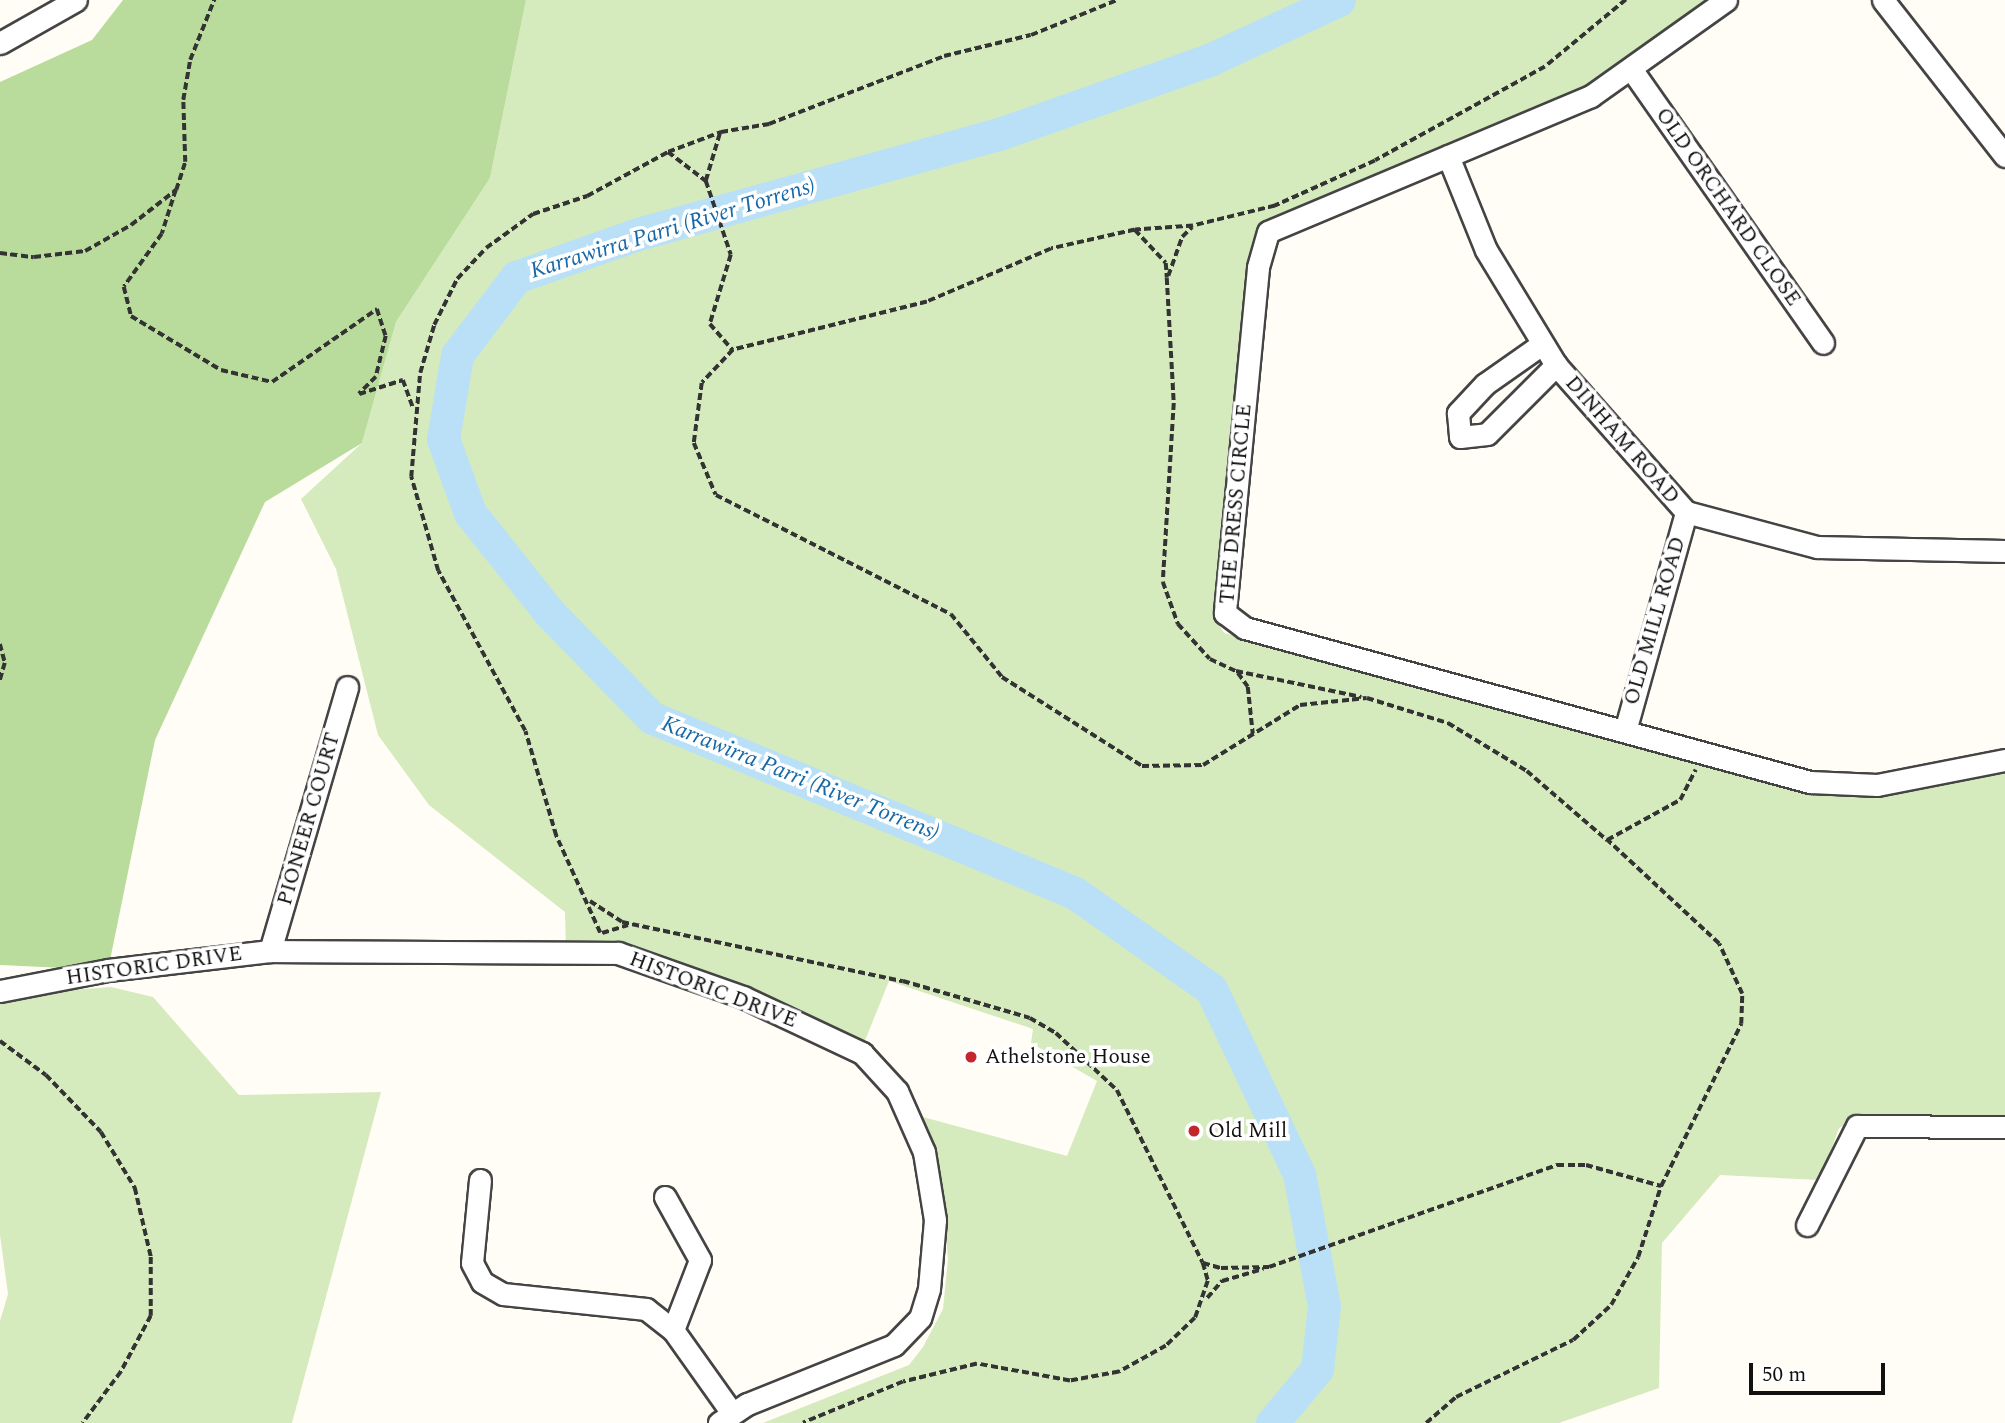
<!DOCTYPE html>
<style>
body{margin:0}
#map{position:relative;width:2005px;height:1423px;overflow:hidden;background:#fffdf5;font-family:Spectral,serif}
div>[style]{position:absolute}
.green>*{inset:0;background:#d5ebbd}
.forest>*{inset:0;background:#b9dc9c}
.river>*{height:33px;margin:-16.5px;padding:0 16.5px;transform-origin:16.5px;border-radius:16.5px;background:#b9e0f7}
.path>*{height:3.5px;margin-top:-1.75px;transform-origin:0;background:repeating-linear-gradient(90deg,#333 0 7px,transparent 0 10.5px)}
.roads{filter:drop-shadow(2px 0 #444) drop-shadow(-2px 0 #444) drop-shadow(0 2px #444) drop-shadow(0 -2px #444)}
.street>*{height:21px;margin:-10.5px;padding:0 10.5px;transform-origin:10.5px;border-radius:10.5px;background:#fff}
.dots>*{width:19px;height:19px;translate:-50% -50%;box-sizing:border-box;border:4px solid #fff;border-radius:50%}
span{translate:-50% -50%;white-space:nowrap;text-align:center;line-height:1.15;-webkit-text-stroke:7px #fff;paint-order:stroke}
.street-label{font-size:21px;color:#111}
.poi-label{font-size:21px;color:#111}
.left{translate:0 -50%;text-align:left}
.water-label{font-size:23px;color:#1768a6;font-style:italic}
.scale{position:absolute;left:1749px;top:1363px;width:136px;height:32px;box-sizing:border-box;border:4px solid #111;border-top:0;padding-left:9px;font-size:21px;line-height:24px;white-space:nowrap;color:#111;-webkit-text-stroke:5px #fff;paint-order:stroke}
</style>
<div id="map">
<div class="green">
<i style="clip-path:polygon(526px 0,1718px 0,1589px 92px,1256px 238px,1214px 616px,1224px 633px,1814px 789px,1855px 795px,2005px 774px,2005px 1117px,1861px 1116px,1839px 1128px,1820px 1180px,1720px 1175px,1662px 1243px,1659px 1388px,1559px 1423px,763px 1423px,909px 1365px,923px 1347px,943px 1309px,948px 1259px,942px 1187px,923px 1117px,1067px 1156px,1097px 1081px,1031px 1043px,1033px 1029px,889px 981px,862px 1048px,730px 987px,566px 949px,565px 912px,429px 805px,378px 735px,336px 569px,301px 499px,362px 443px,396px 322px,490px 178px)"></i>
<i style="clip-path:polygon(111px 987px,153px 997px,239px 1095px,381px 1092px,292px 1423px,0 1423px,0 1321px,8px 1294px,0 1235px,0 1004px,45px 992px)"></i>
</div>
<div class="forest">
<i style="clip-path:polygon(123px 0,526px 0,490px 178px,396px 322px,362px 443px,265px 502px,155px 740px,108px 970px,0 965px,0 82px,92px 40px)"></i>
</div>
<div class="river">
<i style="left:1272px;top:1423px;width:70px;rotate:-50.2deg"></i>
<i style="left:1317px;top:1369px;width:63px;rotate:-83.7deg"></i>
<i style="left:1324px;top:1306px;width:134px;rotate:-100.7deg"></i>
<i style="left:1299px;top:1174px;width:205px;rotate:-115.4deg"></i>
<i style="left:1211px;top:989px;width:166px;rotate:-144.8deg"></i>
<i style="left:1075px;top:893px;width:459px;rotate:-157.5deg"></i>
<i style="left:651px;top:717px;width:148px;rotate:-134.2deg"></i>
<i style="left:548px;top:611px;width:125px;rotate:-128.5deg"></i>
<i style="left:470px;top:513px;width:79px;rotate:-110deg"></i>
<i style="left:443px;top:439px;width:85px;rotate:-80.5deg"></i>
<i style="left:457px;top:355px;width:98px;rotate:-52.9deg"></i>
<i style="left:516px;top:277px;width:129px;rotate:-19.4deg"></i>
<i style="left:638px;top:234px;width:371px;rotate:-15.5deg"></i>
<i style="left:996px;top:135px;width:226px;rotate:-19.4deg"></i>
<i style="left:1209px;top:60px;width:143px;rotate:-24.8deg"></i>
</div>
<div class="path">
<i style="left:1626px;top:0;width:105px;rotate:140.4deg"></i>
<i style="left:1545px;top:67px;width:194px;rotate:151.1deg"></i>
<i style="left:1375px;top:161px;width:110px;rotate:155.8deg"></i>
<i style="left:1275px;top:206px;width:84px;rotate:166.3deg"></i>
<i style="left:1193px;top:226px;width:58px;rotate:176.1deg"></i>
<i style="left:1135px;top:230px;width:86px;rotate:167.3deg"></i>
<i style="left:1051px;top:249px;width:135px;rotate:156.9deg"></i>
<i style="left:927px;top:302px;width:200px;rotate:166.1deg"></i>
<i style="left:733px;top:350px;width:45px;rotate:133.2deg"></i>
<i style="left:702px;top:383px;width:61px;rotate:97.6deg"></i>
<i style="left:694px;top:443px;width:56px;rotate:67.1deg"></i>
<i style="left:716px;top:495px;width:263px;rotate:26.9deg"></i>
<i style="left:951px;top:614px;width:81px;rotate:51deg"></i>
<i style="left:1002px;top:677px;width:166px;rotate:32.4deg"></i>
<i style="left:1142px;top:766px;width:61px;rotate:-0.9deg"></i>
<i style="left:1203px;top:765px;width:114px;rotate:-31.7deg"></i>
<i style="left:1300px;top:705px;width:67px;rotate:-6deg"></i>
<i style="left:1367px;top:698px;width:85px;rotate:17.2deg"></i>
<i style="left:1448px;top:723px;width:92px;rotate:31.3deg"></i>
<i style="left:1527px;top:771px;width:106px;rotate:40.8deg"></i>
<i style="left:1607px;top:840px;width:83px;rotate:-28.7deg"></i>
<i style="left:1680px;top:800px;width:34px;rotate:-63deg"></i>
<i style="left:720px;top:134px;width:49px;rotate:106.6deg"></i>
<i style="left:706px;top:181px;width:78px;rotate:71.3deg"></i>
<i style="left:731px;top:255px;width:72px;rotate:106.9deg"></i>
<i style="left:710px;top:324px;width:35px;rotate:49deg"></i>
<i style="left:668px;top:152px;width:48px;rotate:37.3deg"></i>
<i style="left:176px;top:190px;width:46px;rotate:107.7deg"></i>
<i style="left:162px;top:234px;width:65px;rotate:125.6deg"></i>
<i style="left:124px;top:287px;width:30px;rotate:76deg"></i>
<i style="left:131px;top:316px;width:105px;rotate:31deg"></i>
<i style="left:221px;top:370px;width:52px;rotate:13.2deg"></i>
<i style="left:272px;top:382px;width:128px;rotate:-34.8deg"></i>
<i style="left:377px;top:309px;width:28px;rotate:72deg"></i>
<i style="left:386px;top:336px;width:42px;rotate:103.7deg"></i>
<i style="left:376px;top:377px;width:24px;rotate:135deg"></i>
<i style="left:359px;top:394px;width:46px;rotate:-17.7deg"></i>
<i style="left:403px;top:380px;width:29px;rotate:70deg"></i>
<i style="left:1135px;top:230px;width:45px;rotate:46.8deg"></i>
<i style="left:1166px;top:263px;width:15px;rotate:86deg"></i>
<i style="left:1167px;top:278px;width:125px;rotate:86.8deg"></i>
<i style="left:1174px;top:403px;width:179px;rotate:93.5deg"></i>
<i style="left:1163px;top:582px;width:45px;rotate:70.3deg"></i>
<i style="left:1178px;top:624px;width:47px;rotate:47.6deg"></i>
<i style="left:1210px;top:659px;width:29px;rotate:25deg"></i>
<i style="left:1236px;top:671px;width:128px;rotate:11.7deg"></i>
<i style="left:0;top:253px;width:34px;rotate:7deg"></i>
<i style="left:34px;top:257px;width:51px;rotate:-6.7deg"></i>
<i style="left:85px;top:251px;width:53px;rotate:-29.5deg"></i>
<i style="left:131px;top:225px;width:57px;rotate:-37.9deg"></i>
<i style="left:176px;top:190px;width:29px;rotate:-72deg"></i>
<i style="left:185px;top:162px;width:62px;rotate:-91.8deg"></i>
<i style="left:183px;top:100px;width:41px;rotate:-80.1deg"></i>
<i style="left:190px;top:60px;width:65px;rotate:-68.2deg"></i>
<i style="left:1168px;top:276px;width:41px;rotate:-70.3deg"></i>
<i style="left:1182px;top:237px;width:14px;rotate:-45deg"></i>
<i style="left:0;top:644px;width:20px;rotate:75deg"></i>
<i style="left:5px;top:663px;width:19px;rotate:106deg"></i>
<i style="left:1238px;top:673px;width:17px;rotate:54deg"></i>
<i style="left:1248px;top:687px;width:47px;rotate:83.9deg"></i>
<i style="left:590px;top:901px;width:38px;rotate:33deg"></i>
<i style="left:622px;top:922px;width:287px;rotate:11.9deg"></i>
<i style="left:903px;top:981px;width:132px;rotate:16.2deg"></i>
<i style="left:1030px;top:1018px;width:30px;rotate:30deg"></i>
<i style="left:1056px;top:1033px;width:83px;rotate:43.1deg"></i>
<i style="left:1117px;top:1090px;width:193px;rotate:63.6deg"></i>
<i style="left:1203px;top:1263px;width:19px;rotate:74deg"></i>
<i style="left:1208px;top:1281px;width:39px;rotate:109deg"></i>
<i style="left:1195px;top:1318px;width:40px;rotate:136deg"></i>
<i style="left:1166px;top:1346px;width:54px;rotate:151deg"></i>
<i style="left:1119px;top:1372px;width:50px;rotate:169.6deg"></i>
<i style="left:1070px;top:1381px;width:95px;rotate:-169.6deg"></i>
<i style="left:977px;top:1364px;width:76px;rotate:166.3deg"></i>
<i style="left:903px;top:1382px;width:108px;rotate:157.7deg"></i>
<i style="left:600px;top:933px;width:107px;rotate:-114.4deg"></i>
<i style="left:556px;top:836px;width:109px;rotate:-106.4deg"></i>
<i style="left:525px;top:731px;width:182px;rotate:-118.5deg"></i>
<i style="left:438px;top:571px;width:98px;rotate:-106deg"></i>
<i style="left:411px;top:477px;width:104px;rotate:-85.1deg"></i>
<i style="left:420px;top:373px;width:50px;rotate:-73.7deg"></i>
<i style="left:434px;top:325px;width:51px;rotate:-63.4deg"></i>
<i style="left:457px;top:279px;width:42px;rotate:-46.9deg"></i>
<i style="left:486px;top:248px;width:58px;rotate:-35.9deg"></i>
<i style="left:533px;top:214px;width:57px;rotate:-18.4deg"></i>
<i style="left:587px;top:196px;width:92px;rotate:-28.5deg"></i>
<i style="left:668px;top:152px;width:57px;rotate:-20.7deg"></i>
<i style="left:721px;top:132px;width:49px;rotate:-9.5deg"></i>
<i style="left:769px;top:124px;width:188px;rotate:-21.2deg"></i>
<i style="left:944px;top:56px;width:89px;rotate:-13.6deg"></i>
<i style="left:1031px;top:35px;width:93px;rotate:-22.1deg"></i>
<i style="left:602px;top:933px;width:27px;rotate:-17deg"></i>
<i style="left:0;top:1041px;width:57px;rotate:36.5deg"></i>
<i style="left:46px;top:1075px;width:79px;rotate:46deg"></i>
<i style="left:101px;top:1132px;width:66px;rotate:58.7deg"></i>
<i style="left:135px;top:1188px;width:71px;rotate:76.9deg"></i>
<i style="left:151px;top:1257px;width:59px;rotate:90deg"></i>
<i style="left:151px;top:1316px;width:64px;rotate:118.2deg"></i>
<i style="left:121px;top:1372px;width:64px;rotate:126.7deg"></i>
<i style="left:1203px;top:1263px;width:19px;rotate:16deg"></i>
<i style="left:1221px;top:1268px;width:48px;rotate:-1.2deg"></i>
<i style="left:1269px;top:1267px;width:306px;rotate:-19.5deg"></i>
<i style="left:1557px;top:1165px;width:29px"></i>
<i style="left:1586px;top:1165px;width:78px;rotate:15.6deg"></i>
<i style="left:1207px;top:1298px;width:23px;rotate:-49deg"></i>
<i style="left:1222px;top:1281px;width:43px;rotate:-16.3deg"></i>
<i style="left:1426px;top:1423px;width:40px;rotate:-41deg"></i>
<i style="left:1456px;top:1397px;width:130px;rotate:-26deg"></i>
<i style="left:1573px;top:1340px;width:52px;rotate:-42.6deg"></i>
<i style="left:1611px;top:1305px;width:55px;rotate:-60.6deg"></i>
<i style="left:1638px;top:1257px;width:75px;rotate:-72.1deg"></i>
<i style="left:1661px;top:1186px;width:181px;rotate:-63.7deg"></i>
<i style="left:1741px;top:1024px;width:30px;rotate:-88deg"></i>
<i style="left:1742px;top:994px;width:55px;rotate:-114.7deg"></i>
<i style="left:1719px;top:944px;width:153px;rotate:-137.1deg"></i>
</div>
<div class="roads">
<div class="street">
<i style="left:1726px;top:0;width:166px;rotate:144.6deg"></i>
<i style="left:1591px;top:96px;width:350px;rotate:157.2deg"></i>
<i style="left:1268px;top:232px;width:37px;rotate:106deg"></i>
<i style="left:1258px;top:268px;width:347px;rotate:95.5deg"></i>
<i style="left:1225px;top:613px;width:25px;rotate:37deg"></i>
<i style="left:1245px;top:628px;width:586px;rotate:15.25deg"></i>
<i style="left:1810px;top:782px;width:67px;rotate:2.6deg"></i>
<i style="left:1877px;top:785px;width:130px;rotate:-11.1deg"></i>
<i style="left:1883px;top:0;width:198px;rotate:52deg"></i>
<i style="left:0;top:43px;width:87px;rotate:-29.5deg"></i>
<i style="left:1632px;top:70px;width:333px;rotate:55deg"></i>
<i style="left:1448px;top:156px;width:101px;rotate:68deg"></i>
<i style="left:1486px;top:250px;width:135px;rotate:58.7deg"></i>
<i style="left:1556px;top:365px;width:196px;rotate:48.5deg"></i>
<i style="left:1686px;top:512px;width:136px;rotate:15deg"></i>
<i style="left:1817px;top:547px;width:188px;rotate:1.2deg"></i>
<i style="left:1542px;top:344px;width:70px;rotate:144.9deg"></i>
<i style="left:1485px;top:384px;width:40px;rotate:133deg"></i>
<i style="left:1458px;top:413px;width:24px;rotate:85deg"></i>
<i style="left:1460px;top:437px;width:27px;rotate:-6deg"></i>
<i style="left:1487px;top:434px;width:98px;rotate:-45deg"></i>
<i style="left:1625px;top:731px;width:227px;rotate:-74.4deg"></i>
<i style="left:270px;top:951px;width:275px;rotate:-73.7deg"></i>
<i style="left:0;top:991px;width:110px;rotate:-11deg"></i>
<i style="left:108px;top:970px;width:163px;rotate:-6.7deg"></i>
<i style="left:270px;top:951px;width:348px;rotate:0.3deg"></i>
<i style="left:618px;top:953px;width:133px;rotate:19.4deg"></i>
<i style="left:743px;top:997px;width:132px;rotate:25.2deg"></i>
<i style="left:862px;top:1053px;width:52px;rotate:47.4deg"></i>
<i style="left:897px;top:1091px;width:67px;rotate:66.1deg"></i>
<i style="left:924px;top:1152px;width:69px;rotate:80.8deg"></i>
<i style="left:935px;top:1220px;width:69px;rotate:95deg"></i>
<i style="left:929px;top:1289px;width:30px;rotate:107deg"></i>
<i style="left:920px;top:1318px;width:37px;rotate:134deg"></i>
<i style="left:894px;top:1345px;width:158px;rotate:158.1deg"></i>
<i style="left:747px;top:1404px;width:34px;rotate:146deg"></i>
<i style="left:480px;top:1180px;width:83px;rotate:95.5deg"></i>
<i style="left:472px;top:1263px;width:21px;rotate:62deg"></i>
<i style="left:482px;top:1282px;width:24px;rotate:30deg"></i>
<i style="left:503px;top:1294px;width:144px;rotate:6deg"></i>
<i style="left:646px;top:1309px;width:34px;rotate:38deg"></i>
<i style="left:673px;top:1330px;width:102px;rotate:54.6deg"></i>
<i style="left:665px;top:1197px;width:72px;rotate:60.9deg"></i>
<i style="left:700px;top:1260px;width:75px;rotate:111.1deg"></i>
<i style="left:1807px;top:1225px;width:111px;rotate:-63.2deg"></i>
<i style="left:1857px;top:1126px;width:148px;rotate:0.4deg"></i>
</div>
</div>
<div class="dots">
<i style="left:971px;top:1057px;background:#c4262e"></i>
<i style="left:1194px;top:1131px;background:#c4262e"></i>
</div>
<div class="street-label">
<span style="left:1728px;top:207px;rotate:55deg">OLD ORCHARD CLOSE</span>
<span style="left:1622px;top:440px;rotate:49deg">DINHAM ROAD</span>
<span style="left:1236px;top:504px;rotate:-85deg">THE DRESS CIRCLE</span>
<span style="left:1655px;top:621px;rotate:-74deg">OLD MILL ROAD</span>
<span style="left:309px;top:819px;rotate:-74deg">PIONEER COURT</span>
<span style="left:154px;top:966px;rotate:-8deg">HISTORIC DRIVE</span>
<span style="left:713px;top:990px;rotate:21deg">HISTORIC DRIVE</span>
</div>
<div class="poi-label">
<span class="left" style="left:985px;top:1057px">Athelstone House</span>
<span class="left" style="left:1208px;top:1131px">Old Mill</span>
</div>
<div class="water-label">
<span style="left:673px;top:229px;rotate:-17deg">Karrawirra Parri (River Torrens)</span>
<span style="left:800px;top:779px;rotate:22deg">Karrawirra Parri (River Torrens)</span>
</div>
<div class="scale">50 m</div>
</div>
